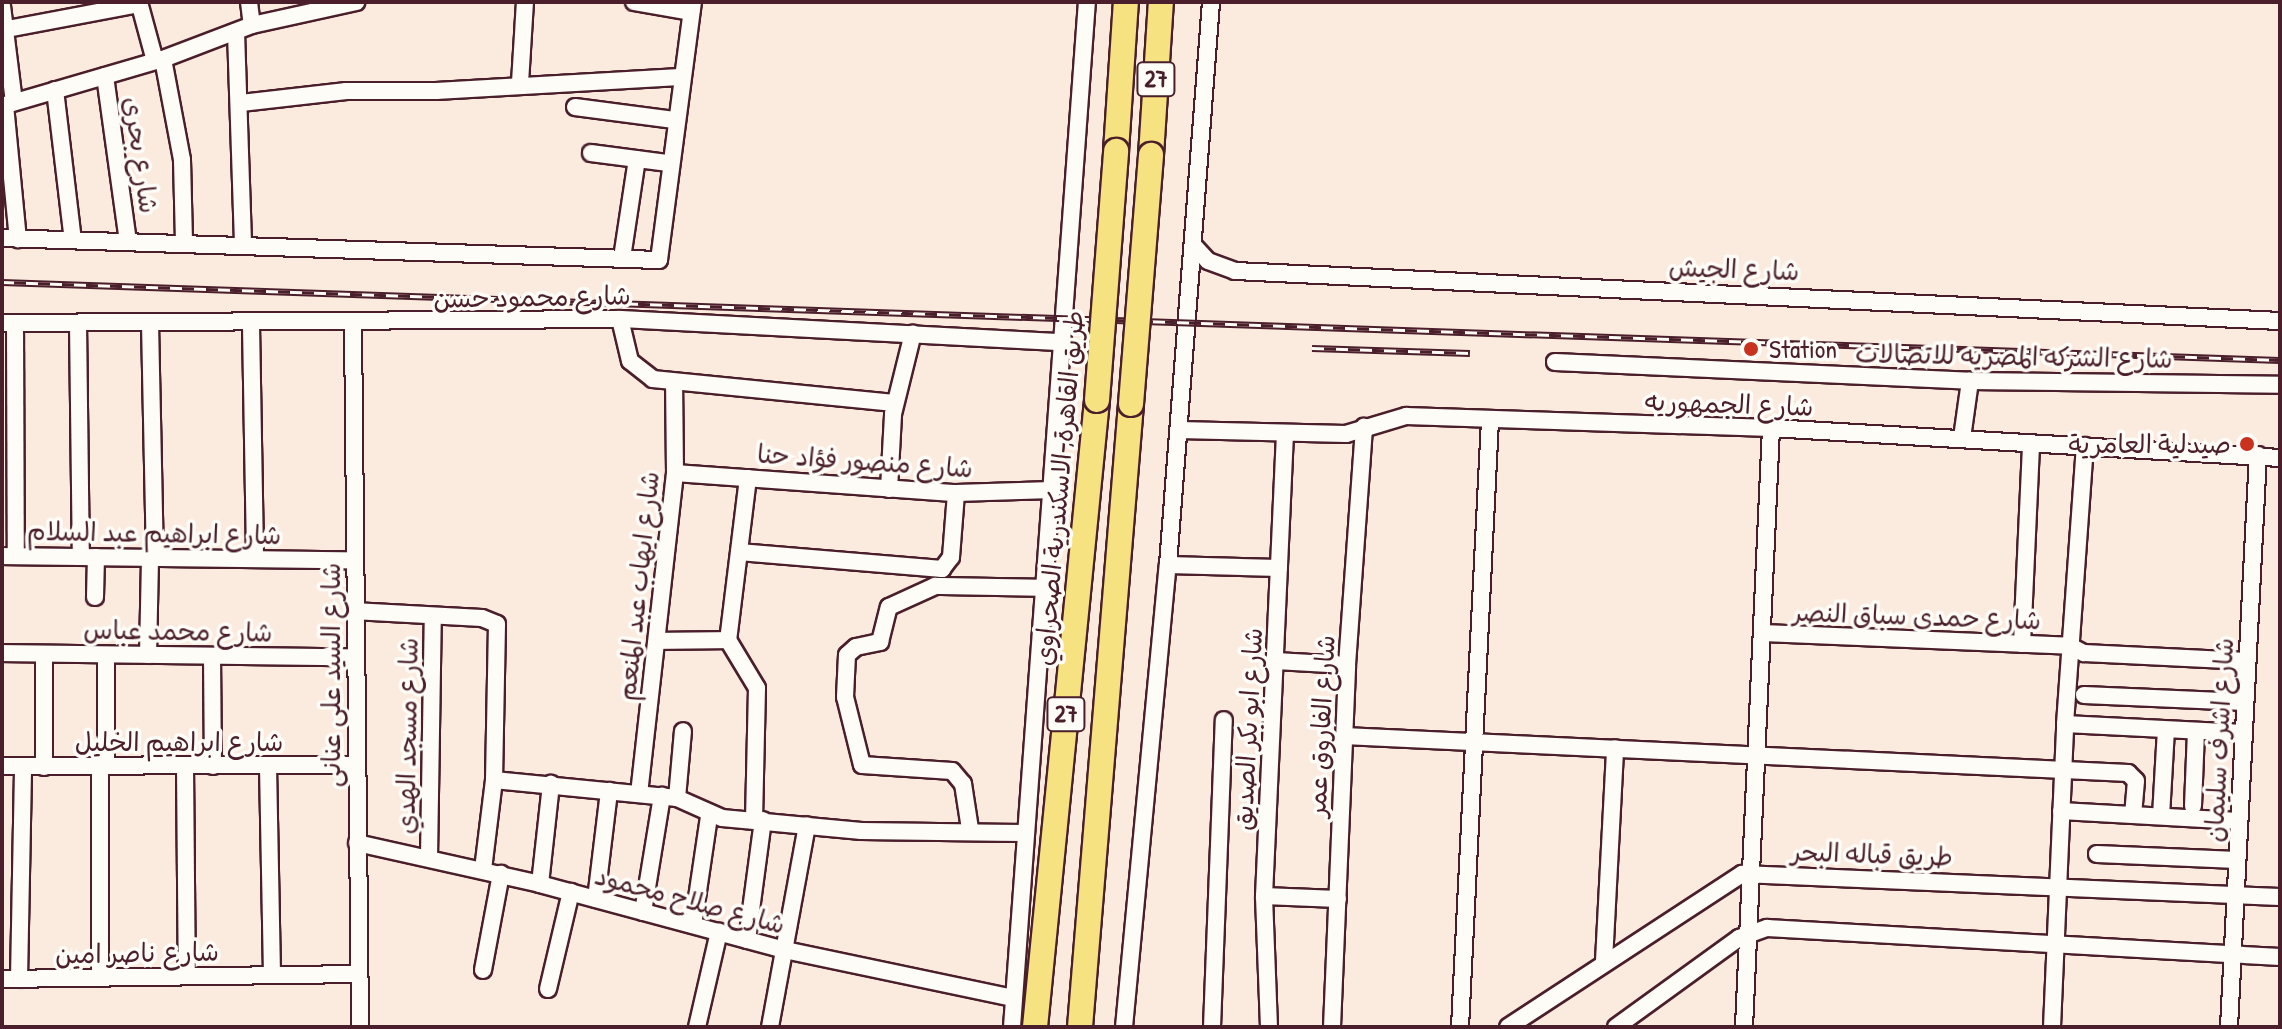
<!DOCTYPE html>
<meta charset="utf-8">
<style>
body{margin:0}
#map{position:relative;width:2282px;height:1029px;overflow:hidden;background:#fbebdf;font-family:"Patrick Hand","Playpen Sans Arabic",sans-serif}
div>[style]{position:absolute}
.roads{filter:drop-shadow(2px 0 #4a1f2b) drop-shadow(-2px 0 #4a1f2b) drop-shadow(0 2px #4a1f2b) drop-shadow(0 -2px #4a1f2b)}
.minor>*{height:16px;margin:-8px;padding:0 8px;transform-origin:8px;border-radius:8px;background:#fdfcf7}
.highway>*{height:24px;margin:-12px;padding:0 12px;transform-origin:12px;border-radius:12px;background:#f7e281}
.rail>*{height:7px;margin-top:-3.5px;transform-origin:0;background:repeating-linear-gradient(90deg,#fdfcf7 0 12px,#4a1f2b 0 24px);box-sizing:border-box;border-block:2px solid #4a1f2b}
.bridges{filter:drop-shadow(2px 0 #4a1f2b) drop-shadow(-2px 0 #4a1f2b) drop-shadow(0 2px #4a1f2b) drop-shadow(0 -2px #4a1f2b)}
.highway-bridge>*{height:24px;margin:-12px;padding:0 12px;transform-origin:12px;border-radius:12px;background:#f7e281}
.dots>*{width:22px;height:22px;translate:-50% -50%;box-sizing:border-box;border:4px solid #fdfcf7;border-radius:50%}
span{translate:-50% -50%;white-space:nowrap;text-align:center;line-height:1.15;-webkit-text-stroke:7px #fdfcf7;paint-order:stroke}
.shield-label span{padding:2px 6px;background:#fdfcf7;border:2px solid;border-radius:6px;-webkit-text-stroke-width:0}
.shield-label{font-size:24px;color:#4a1f2b;font-weight:700}
.street-label{font-size:26px;color:#4a1f2b}
.poi-label{font-size:26px;color:#4a1f2b}
.left{translate:0 -50%;text-align:left}
.right{translate:-100% -50%;text-align:right}
.frame{position:absolute;inset:0;border:4px solid #4a1f2b;pointer-events:none}
</style>
<div id="map">
<div class="roads">
<div class="minor">
<i style="left:139px;top:2px;width:61px;rotate:74.8deg"></i>
<i style="left:249px;top:2px;width:23px;rotate:83deg"></i>
<i style="left:634px;top:2px;width:58px;rotate:10deg"></i>
<i style="left:2px;top:6px;width:97px;rotate:82.9deg"></i>
<i style="left:2px;top:30px;width:140px;rotate:-10.7deg"></i>
<i style="left:236px;top:32px;width:211px;rotate:88.1deg"></i>
<i style="left:163px;top:59px;width:103px;rotate:79.3deg"></i>
<i style="left:182px;top:160px;width:82px;rotate:88.6deg"></i>
<i style="left:105px;top:76px;width:167px;rotate:82.1deg"></i>
<i style="left:520px;top:83px;width:81px;rotate:-86.5deg"></i>
<i style="left:55px;top:90px;width:151px;rotate:83.2deg"></i>
<i style="left:241px;top:103px;width:106px;rotate:-6.5deg"></i>
<i style="left:346px;top:91px;width:90px"></i>
<i style="left:436px;top:91px;width:244px;rotate:-3.3deg"></i>
<i style="left:5px;top:105px;width:135px;rotate:84.5deg"></i>
<i style="left:2px;top:106px;width:168px;rotate:-16.3deg"></i>
<i style="left:163px;top:59px;width:95px;rotate:-20.9deg"></i>
<i style="left:252px;top:25px;width:107px;rotate:-12.4deg"></i>
<i style="left:575px;top:107px;width:100px;rotate:7.5deg"></i>
<i style="left:591px;top:153px;width:78px;rotate:7.4deg"></i>
<i style="left:2px;top:238px;width:657px;rotate:1.92deg"></i>
<i style="left:659px;top:260px;width:260px;rotate:-82.5deg"></i>
<i style="left:1195px;top:247px;width:19px;rotate:47deg"></i>
<i style="left:1208px;top:261px;width:29px;rotate:20deg"></i>
<i style="left:1235px;top:271px;width:1046px;rotate:2.74deg"></i>
<i style="left:622px;top:258px;width:100px;rotate:-81.4deg"></i>
<i style="left:620px;top:319px;width:43px;rotate:76.6deg"></i>
<i style="left:630px;top:361px;width:29px;rotate:38deg"></i>
<i style="left:653px;top:379px;width:242px;rotate:5.7deg"></i>
<i style="left:2px;top:323px;width:618px;rotate:-0.37deg"></i>
<i style="left:620px;top:319px;width:444px;rotate:3deg"></i>
<i style="left:15px;top:323px;width:233px;rotate:89.8deg"></i>
<i style="left:78px;top:323px;width:234px;rotate:89.3deg"></i>
<i style="left:150px;top:323px;width:234px;rotate:88.8deg"></i>
<i style="left:353px;top:323px;width:704px;rotate:89.43deg"></i>
<i style="left:251px;top:325px;width:234px;rotate:89deg"></i>
<i style="left:1555px;top:362px;width:415px;rotate:2.6deg"></i>
<i style="left:1970px;top:381px;width:310px;rotate:0.7deg"></i>
<i style="left:1179px;top:430px;width:167px;rotate:1.4deg"></i>
<i style="left:1346px;top:434px;width:63px;rotate:-16.7deg"></i>
<i style="left:1406px;top:416px;width:365px;rotate:1.9deg"></i>
<i style="left:1771px;top:428px;width:510px;rotate:3.37deg"></i>
<i style="left:1962px;top:438px;width:58px;rotate:-82deg"></i>
<i style="left:675px;top:473px;width:282px;rotate:4.1deg"></i>
<i style="left:956px;top:493px;width:96px;rotate:-1.8deg"></i>
<i style="left:748px;top:478px;width:163px;rotate:97deg"></i>
<i style="left:728px;top:640px;width:56px;rotate:58.9deg"></i>
<i style="left:757px;top:688px;width:131px;rotate:91.3deg"></i>
<i style="left:889px;top:489px;width:75px;rotate:-86.9deg"></i>
<i style="left:893px;top:414px;width:83px;rotate:-76.1deg"></i>
<i style="left:739px;top:552px;width:204px;rotate:4.8deg"></i>
<i style="left:942px;top:569px;width:15px;rotate:-53deg"></i>
<i style="left:951px;top:557px;width:64px;rotate:-85.5deg"></i>
<i style="left:2px;top:556px;width:352px;rotate:0.7deg"></i>
<i style="left:1168px;top:565px;width:111px;rotate:1.5deg"></i>
<i style="left:95px;top:597px;width:40px;rotate:-88.6deg"></i>
<i style="left:353px;top:611px;width:129px;rotate:3.1deg"></i>
<i style="left:482px;top:618px;width:16px;rotate:22deg"></i>
<i style="left:497px;top:624px;width:156px;rotate:91.1deg"></i>
<i style="left:494px;top:780px;width:91px;rotate:97deg"></i>
<i style="left:1763px;top:633px;width:307px;rotate:2.4deg"></i>
<i style="left:2070px;top:646px;width:16px;rotate:27deg"></i>
<i style="left:2084px;top:653px;width:163px;rotate:2.8deg"></i>
<i style="left:658px;top:641px;width:70px;rotate:-0.8deg"></i>
<i style="left:2022px;top:644px;width:201px;rotate:-87.4deg"></i>
<i style="left:2px;top:653px;width:352px;rotate:0.7deg"></i>
<i style="left:44px;top:654px;width:113px;rotate:90deg"></i>
<i style="left:106px;top:655px;width:111px;rotate:90deg"></i>
<i style="left:148px;top:655px;width:97px;rotate:-88.8deg"></i>
<i style="left:212px;top:656px;width:110px;rotate:89.5deg"></i>
<i style="left:1275px;top:661px;width:72px;rotate:3.2deg"></i>
<i style="left:2084px;top:695px;width:161px;rotate:2.5deg"></i>
<i style="left:2065px;top:724px;width:179px;rotate:2.9deg"></i>
<i style="left:1344px;top:736px;width:785px;rotate:2.7deg"></i>
<i style="left:2128px;top:773px;width:11px;rotate:45deg"></i>
<i style="left:2136px;top:781px;width:34px;rotate:95deg"></i>
<i style="left:2px;top:766px;width:354px;rotate:-0.2deg"></i>
<i style="left:185px;top:766px;width:210px;rotate:89.5deg"></i>
<i style="left:268px;top:766px;width:209px;rotate:88.9deg"></i>
<i style="left:494px;top:780px;width:184px;rotate:5.6deg"></i>
<i style="left:677px;top:798px;width:49px;rotate:24deg"></i>
<i style="left:722px;top:818px;width:140px;rotate:5.3deg"></i>
<i style="left:861px;top:831px;width:165px;rotate:0.7deg"></i>
<i style="left:639px;top:794px;width:323px;rotate:-83.6deg"></i>
<i style="left:675px;top:473px;width:91px;rotate:-90.6deg"></i>
<i style="left:677px;top:798px;width:67px;rotate:-84.9deg"></i>
<i style="left:2193px;top:806px;width:75px;rotate:-87.7deg"></i>
<i style="left:2061px;top:811px;width:178px;rotate:3.2deg"></i>
<i style="left:2161px;top:816px;width:86px;rotate:-86.7deg"></i>
<i style="left:970px;top:829px;width:46px;rotate:-98.8deg"></i>
<i style="left:963px;top:784px;width:17px;rotate:-130deg"></i>
<i style="left:952px;top:771px;width:90px;rotate:-176.2deg"></i>
<i style="left:862px;top:765px;width:70px;rotate:-104deg"></i>
<i style="left:845px;top:697px;width:42px;rotate:-87.3deg"></i>
<i style="left:847px;top:655px;width:12px;rotate:-42deg"></i>
<i style="left:856px;top:647px;width:25px;rotate:-12deg"></i>
<i style="left:880px;top:642px;width:36px;rotate:-76deg"></i>
<i style="left:889px;top:607px;width:51px;rotate:-24.5deg"></i>
<i style="left:935px;top:586px;width:110px;rotate:1deg"></i>
<i style="left:357px;top:843px;width:188px;rotate:12.6deg"></i>
<i style="left:540px;top:884px;width:254px;rotate:15.1deg"></i>
<i style="left:785px;top:950px;width:233px;rotate:11.9deg"></i>
<i style="left:2097px;top:854px;width:140px;rotate:2.5deg"></i>
<i style="left:429px;top:858px;width:242px;rotate:-89.1deg"></i>
<i style="left:540px;top:884px;width:101px;rotate:-83.7deg"></i>
<i style="left:1264px;top:896px;width:74px;rotate:2.3deg"></i>
<i style="left:596px;top:899px;width:109px;rotate:-83.1deg"></i>
<i style="left:643px;top:912px;width:118px;rotate:-80.7deg"></i>
<i style="left:693px;top:925px;width:110px;rotate:-81.6deg"></i>
<i style="left:747px;top:940px;width:121px;rotate:-82.4deg"></i>
<i style="left:1604px;top:961px;width:213px;rotate:-87deg"></i>
<i style="left:483px;top:970px;width:98px;rotate:-79.4deg"></i>
<i style="left:100px;top:977px;width:211px;rotate:-90deg"></i>
<i style="left:2px;top:979px;width:357px;rotate:-0.8deg"></i>
<i style="left:19px;top:979px;width:213px;rotate:-88.9deg"></i>
<i style="left:548px;top:989px;width:100px;rotate:-76.7deg"></i>
<i style="left:697px;top:1027px;width:98px;rotate:-77deg"></i>
<i style="left:770px;top:1027px;width:205px;rotate:-79.6deg"></i>
<i style="left:1012px;top:1027px;width:1028px;rotate:-85.82deg"></i>
<i style="left:1124px;top:1027px;width:464px;rotate:-84.6deg"></i>
<i style="left:1168px;top:565px;width:565px;rotate:-85.63deg"></i>
<i style="left:1212px;top:1027px;width:307px;rotate:-87.8deg"></i>
<i style="left:1269px;top:1027px;width:131px;rotate:-92.2deg"></i>
<i style="left:1264px;top:896px;width:463px;rotate:-87.4deg"></i>
<i style="left:1332px;top:1027px;width:362px;rotate:-87.6deg"></i>
<i style="left:1347px;top:665px;width:239px;rotate:-85.9deg"></i>
<i style="left:1460px;top:1027px;width:607px;rotate:-87.17deg"></i>
<i style="left:1508px;top:1027px;width:280px;rotate:-33.2deg"></i>
<i style="left:1742px;top:874px;width:538px;rotate:2.45deg"></i>
<i style="left:1616px;top:1027px;width:152px;rotate:-35.9deg"></i>
<i style="left:1739px;top:938px;width:30px;rotate:-20deg"></i>
<i style="left:1767px;top:928px;width:514px;rotate:3.24deg"></i>
<i style="left:1744px;top:1027px;width:600px;rotate:-87.42deg"></i>
<i style="left:2052px;top:1027px;width:303px;rotate:-87.5deg"></i>
<i style="left:2065px;top:724px;width:279px;rotate:-85.9deg"></i>
<i style="left:2229px;top:1027px;width:573px;rotate:-87.1deg"></i>
</div>
<div class="highway">
<i style="left:1116px;top:151px;width:149px;rotate:-86.2deg"></i>
<i style="left:1151px;top:155px;width:153px;rotate:-86.3deg"></i>
<i style="left:1035px;top:1027px;width:630px;rotate:-84.35deg"></i>
<i style="left:1080px;top:1027px;width:625px;rotate:-85.32deg"></i>
</div>
</div>
<div class="rail">
<i style="left:2px;top:282px;width:2279px;rotate:1.96deg"></i>
<i style="left:1312px;top:348px;width:158px;rotate:1.8deg"></i>
</div>
<div class="bridges">
<div class="highway-bridge">
<i style="left:1097px;top:400px;width:250px;rotate:-85.6deg"></i>
<i style="left:1131px;top:404px;width:250px;rotate:-85.4deg"></i>
</div>
</div>
<div class="dots">
<i style="left:1751px;top:349px;background:#c8321e"></i>
<i style="left:2247px;top:444px;background:#c8321e"></i>
</div>
<div class="shield-label">
<span style="left:1156px;top:79px">27</span>
<span style="left:1066px;top:714px">27</span>
</div>
<div class="street-label">
<span style="left:141px;top:155px;rotate:82deg">شارع بحرى</span>
<span style="left:1734px;top:269px;rotate:2deg">شارع الجيش</span>
<span style="left:532px;top:297px;rotate:-1deg">شارع محمود حسن</span>
<span style="left:2014px;top:356px;rotate:1deg">شارع الشركه المصريه للاتصالات</span>
<span style="left:1729px;top:404px;rotate:2deg">شارع الجمهوريه</span>
<span style="left:865px;top:461px;rotate:4deg">شارع منصور فؤاد حنا</span>
<span style="left:1059px;top:488px;rotate:-85deg">طريق القاهرة, الاسكندرية الصحراوي</span>
<span style="left:154px;top:533px;rotate:1deg">شارع ابراهيم عبد السلام</span>
<span style="left:638px;top:586px;rotate:-84deg">شارع ايهاب عبد المنعم</span>
<span style="left:1917px;top:616px;rotate:2deg">شارع حمدى سباق النصر</span>
<span style="left:178px;top:631px;rotate:1deg">شارع محمد عباس</span>
<span style="left:331px;top:675px;rotate:-90deg">شارع السيد على عنانى</span>
<span style="left:1321px;top:726px;rotate:-87deg">شارع الفاروق عمر</span>
<span style="left:1248px;top:729px;rotate:-87deg">شارع ابو بكر الصديق</span>
<span style="left:407px;top:736px;rotate:-89deg">شارع مسجد الهدي</span>
<span style="left:2219px;top:740px;rotate:-87deg">شارع اشرف سليمان</span>
<span style="left:179px;top:742px">شارع ابراهيم الخليل</span>
<span style="left:1872px;top:854px;rotate:2deg">طريق قباله البحر</span>
<span style="left:690px;top:900px;rotate:15deg">شارع صلاح محمود</span>
<span style="left:137px;top:953px;rotate:-1deg">شارع ناصر امين</span>
</div>
<div class="poi-label">
<span class="left" style="left:1769px;top:349px">Station</span>
<span class="right" style="left:2231px;top:444px">صيدلية العامرية</span>
</div>
<div class="frame"></div>
</div>
